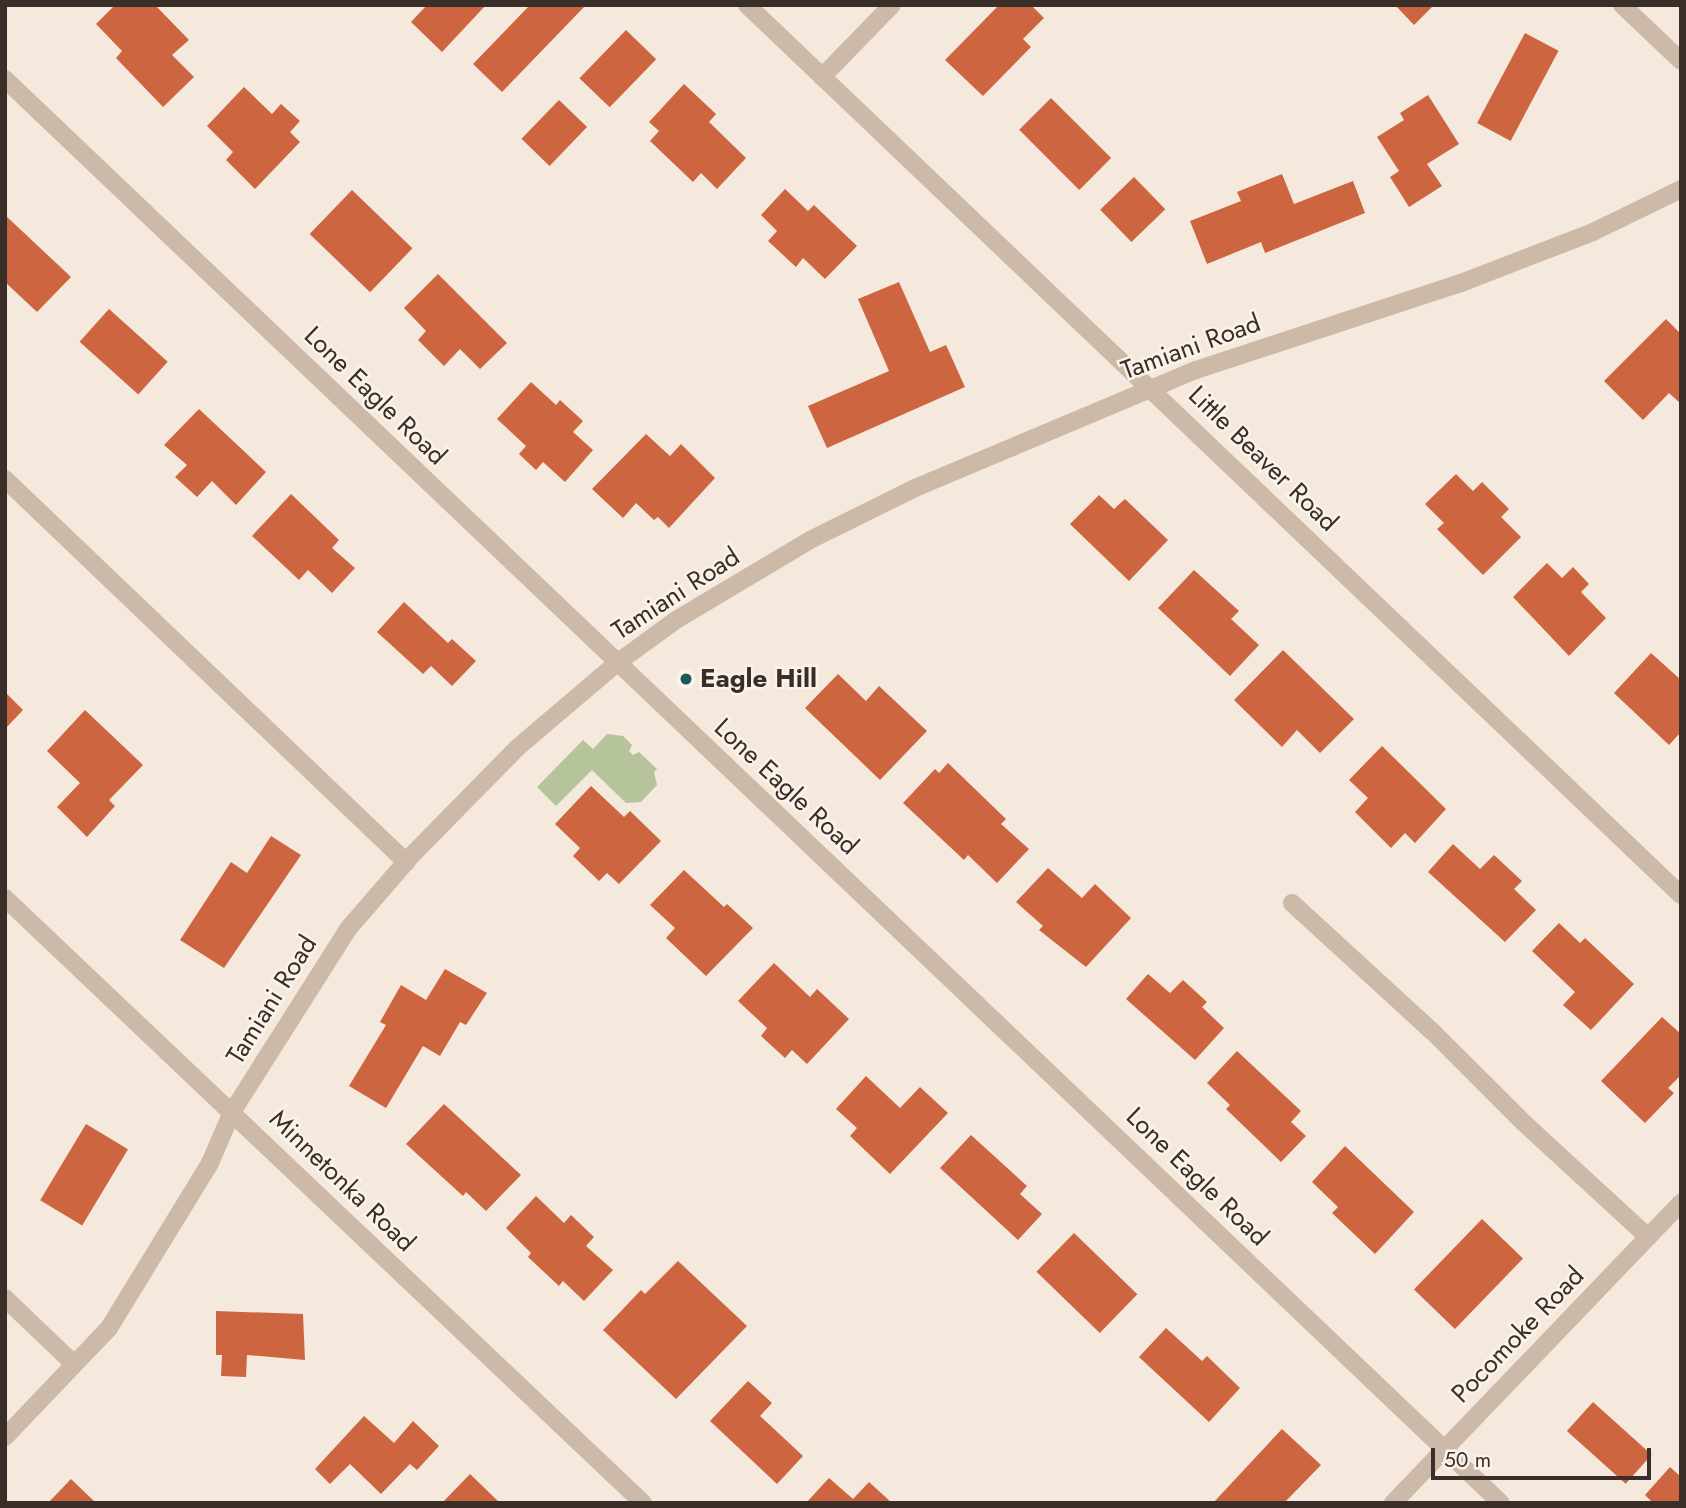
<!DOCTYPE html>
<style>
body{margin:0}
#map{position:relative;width:1686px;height:1508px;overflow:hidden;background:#f4e9dc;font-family:Jost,sans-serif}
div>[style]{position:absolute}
.green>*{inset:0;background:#b5c49b}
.building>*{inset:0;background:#cd6540;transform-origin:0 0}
.lane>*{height:18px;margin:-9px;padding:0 9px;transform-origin:9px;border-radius:9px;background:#cdb9a7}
.street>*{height:18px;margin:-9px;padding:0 9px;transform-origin:9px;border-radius:9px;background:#cdb9a7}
.dots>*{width:19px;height:19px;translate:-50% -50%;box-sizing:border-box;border:4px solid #fbf3e9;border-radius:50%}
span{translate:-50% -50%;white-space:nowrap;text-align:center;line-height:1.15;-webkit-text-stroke:5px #fbf3e9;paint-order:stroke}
.street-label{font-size:26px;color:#392e28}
.poi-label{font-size:26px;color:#392e28;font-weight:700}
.left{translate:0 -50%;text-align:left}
.frame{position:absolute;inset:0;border:7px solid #392e28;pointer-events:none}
.scale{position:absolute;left:1431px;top:1448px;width:220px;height:32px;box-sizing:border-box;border:4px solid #392e28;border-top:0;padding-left:9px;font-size:21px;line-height:24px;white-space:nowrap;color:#392e28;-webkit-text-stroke:5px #fbf3e9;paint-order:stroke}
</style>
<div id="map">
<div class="green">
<i style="clip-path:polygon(607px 734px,623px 736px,632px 745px,629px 751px,633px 755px,639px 752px,657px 769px,654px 772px,657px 785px,641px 802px,626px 803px,592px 770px,556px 806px,537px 787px,583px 740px,593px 749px)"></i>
</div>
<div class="building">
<i style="clip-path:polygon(115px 5px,155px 5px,189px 40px,172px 55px,194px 77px,163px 107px,116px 58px,122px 51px,96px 24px)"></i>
<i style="clip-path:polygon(427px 5px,486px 5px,442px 52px,411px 22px)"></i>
<i style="clip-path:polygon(530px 5px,586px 5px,502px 92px,473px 64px)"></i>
<i style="clip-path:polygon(999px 5px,1031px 5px,1044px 18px,1023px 39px,1031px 47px,983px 96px,945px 60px)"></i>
<i style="clip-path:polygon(1395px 5px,1434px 5px,1414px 25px)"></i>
<i style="left:626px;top:30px;width:42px;height:67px;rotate:44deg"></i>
<i style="left:1525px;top:33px;width:38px;height:102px;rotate:28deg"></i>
<i style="clip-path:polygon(684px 84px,716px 114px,709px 122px,746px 158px,717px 189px,701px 173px,693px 182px,650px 141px,659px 131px,649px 122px)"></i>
<i style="clip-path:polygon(244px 87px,272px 114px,281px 104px,300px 121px,290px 132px,300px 142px,255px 189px,226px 160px,233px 152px,207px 126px)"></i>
<i style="clip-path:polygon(1428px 95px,1459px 144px,1427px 164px,1442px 186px,1409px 207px,1390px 177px,1399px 171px,1377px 137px,1404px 120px,1400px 113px)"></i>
<i style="left:1051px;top:98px;width:85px;height:45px;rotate:45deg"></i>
<i style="left:559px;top:100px;width:39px;height:54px;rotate:44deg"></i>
<i style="clip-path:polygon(1282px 174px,1294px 204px,1353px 181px,1365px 213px,1265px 253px,1261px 242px,1207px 264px,1190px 221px,1241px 201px,1237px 192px)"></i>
<i style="left:1134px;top:177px;width:45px;height:47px;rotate:46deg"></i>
<i style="clip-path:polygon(785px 189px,808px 211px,814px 205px,857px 246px,825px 279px,803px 258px,796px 267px,768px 241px,777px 231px,761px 215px)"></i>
<i style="left:352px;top:190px;width:84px;height:61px;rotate:44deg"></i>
<i style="clip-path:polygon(5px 215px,71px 277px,37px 312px,5px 282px)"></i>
<i style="clip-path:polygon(438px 274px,507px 343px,480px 369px,460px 349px,444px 366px,418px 340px,426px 331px,404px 308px)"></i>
<i style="clip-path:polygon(899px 282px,930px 352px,946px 345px,965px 387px,827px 448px,808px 406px,889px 371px,858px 299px)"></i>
<i style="left:109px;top:309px;width:79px;height:44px;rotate:42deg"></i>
<i style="clip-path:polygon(1666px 319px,1681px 334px,1681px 404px,1669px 393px,1643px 420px,1604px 381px)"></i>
<i style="clip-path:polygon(531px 382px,556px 405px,560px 400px,583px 421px,573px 432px,593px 450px,565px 482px,543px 462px,536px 470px,519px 454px,526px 446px,497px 419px)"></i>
<i style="clip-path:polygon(199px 409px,266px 472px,236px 505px,212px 481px,197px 497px,175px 477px,187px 465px,164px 445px)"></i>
<i style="clip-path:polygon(646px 434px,670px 456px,681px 444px,715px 478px,669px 528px,658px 517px,654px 520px,636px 503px,623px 518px,592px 489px)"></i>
<i style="clip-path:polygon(1456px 474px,1473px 491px,1482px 482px,1509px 509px,1501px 517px,1521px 537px,1483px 575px,1437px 529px,1444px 523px,1425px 504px)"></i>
<i style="clip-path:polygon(291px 494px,339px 540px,332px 548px,355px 568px,332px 593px,308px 570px,299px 580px,252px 536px)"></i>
<i style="clip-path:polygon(1099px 495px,1114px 509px,1125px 499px,1168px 540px,1129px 581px,1070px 524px)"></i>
<i style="clip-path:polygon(1547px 563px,1562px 578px,1573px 567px,1589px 584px,1581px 592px,1606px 618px,1569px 656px,1513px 597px)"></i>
<i style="clip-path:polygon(1194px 570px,1239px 611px,1231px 619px,1259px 645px,1230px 676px,1158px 608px)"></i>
<i style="clip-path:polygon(404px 602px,448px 643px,452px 639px,476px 661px,452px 686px,431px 666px,423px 674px,377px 632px)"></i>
<i style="clip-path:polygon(1283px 650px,1354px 719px,1320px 753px,1297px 730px,1282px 747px,1234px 700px)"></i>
<i style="clip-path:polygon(1651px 653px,1681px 680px,1681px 732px,1669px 745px,1614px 693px)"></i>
<i style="clip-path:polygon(838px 674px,866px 701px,879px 686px,927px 731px,880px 780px,805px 708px)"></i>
<i style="clip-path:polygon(5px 692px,23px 710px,5px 729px)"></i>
<i style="clip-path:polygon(85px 710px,143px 765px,109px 800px,115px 806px,87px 837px,57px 807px,80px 783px,47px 751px)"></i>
<i style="clip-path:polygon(1382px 746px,1446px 809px,1415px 843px,1405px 833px,1391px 848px,1355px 812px,1368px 798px,1349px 780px)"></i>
<i style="clip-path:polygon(948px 763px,1006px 819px,1001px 824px,1029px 849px,997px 883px,968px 855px,964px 860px,903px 803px,935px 769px,939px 773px)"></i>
<i style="clip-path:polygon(591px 786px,624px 817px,630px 811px,661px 841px,619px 884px,607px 873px,599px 881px,573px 856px,580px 848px,555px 824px)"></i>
<i style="clip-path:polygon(271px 836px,301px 855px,224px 968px,180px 940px,231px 862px,247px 873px)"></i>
<i style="clip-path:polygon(1453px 844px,1480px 869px,1494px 855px,1522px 881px,1514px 889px,1536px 910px,1505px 942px,1428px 872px)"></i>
<i style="clip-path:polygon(1048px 868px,1082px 898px,1095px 884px,1131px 918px,1086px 967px,1039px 930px,1043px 926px,1016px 902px)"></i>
<i style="clip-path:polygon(684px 870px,724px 907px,727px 904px,753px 928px,706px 976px,666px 938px,675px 928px,650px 905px)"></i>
<i style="clip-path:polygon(1559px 923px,1580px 943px,1585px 938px,1634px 984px,1591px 1030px,1563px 1005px,1575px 992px,1532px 951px)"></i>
<i style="clip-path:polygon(774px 963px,810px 997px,817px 989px,849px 1019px,807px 1064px,792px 1050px,785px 1058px,761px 1036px,767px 1028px,738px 1001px)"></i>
<i style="clip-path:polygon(445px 969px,487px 993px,466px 1025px,460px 1022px,440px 1056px,423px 1046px,386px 1108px,349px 1086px,386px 1025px,380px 1022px,401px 985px,426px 1000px)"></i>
<i style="clip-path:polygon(1148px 974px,1170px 993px,1183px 980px,1207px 1002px,1202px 1007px,1224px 1028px,1195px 1060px,1126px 999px)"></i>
<i style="clip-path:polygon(1662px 1017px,1681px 1034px,1681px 1075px,1668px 1088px,1674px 1093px,1645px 1123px,1601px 1081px)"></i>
<i style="clip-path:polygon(1237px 1051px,1301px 1111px,1291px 1122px,1306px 1136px,1281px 1162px,1226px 1109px,1230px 1105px,1207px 1083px)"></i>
<i style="clip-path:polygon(866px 1076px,900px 1108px,920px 1087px,948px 1113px,890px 1174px,850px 1136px,857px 1128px,836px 1109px)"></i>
<i style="clip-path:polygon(444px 1104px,521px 1175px,486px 1211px,466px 1192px,463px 1196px,406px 1144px)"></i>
<i style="left:86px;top:1124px;width:49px;height:89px;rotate:31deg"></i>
<i style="clip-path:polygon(971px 1135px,1027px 1186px,1020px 1194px,1042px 1214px,1018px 1240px,940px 1168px)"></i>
<i style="clip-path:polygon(1345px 1146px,1414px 1212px,1375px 1254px,1332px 1213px,1338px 1207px,1312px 1182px)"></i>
<i style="clip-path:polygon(536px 1196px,564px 1223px,571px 1215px,594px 1237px,586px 1246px,613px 1270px,584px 1301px,563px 1281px,559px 1286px,528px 1257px,531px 1253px,506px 1228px)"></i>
<i style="left:1482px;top:1219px;width:57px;height:98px;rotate:44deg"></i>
<i style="left:1074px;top:1233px;width:88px;height:54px;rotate:44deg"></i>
<i style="clip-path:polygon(678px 1261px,747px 1326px,676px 1399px,603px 1330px,641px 1290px,645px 1294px)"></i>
<i style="clip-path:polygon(216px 1311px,303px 1314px,305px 1360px,247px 1355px,246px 1377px,221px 1376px,222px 1355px,216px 1355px)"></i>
<i style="clip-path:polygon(1166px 1328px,1202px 1361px,1207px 1356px,1240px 1388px,1209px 1422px,1139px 1357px)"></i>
<i style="clip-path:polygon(748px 1381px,772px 1403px,760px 1416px,803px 1456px,777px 1484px,710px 1421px)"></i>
<i style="left:1593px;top:1402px;width:79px;height:39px;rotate:42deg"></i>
<i style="clip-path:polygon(364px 1416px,394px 1443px,413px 1421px,439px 1446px,417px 1470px,410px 1464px,381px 1494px,350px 1464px,330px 1484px,315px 1469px)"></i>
<i style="clip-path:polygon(1282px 1429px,1321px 1465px,1284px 1503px,1213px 1503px)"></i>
<i style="clip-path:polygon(1670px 1467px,1681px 1477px,1681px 1503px,1653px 1503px,1645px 1495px)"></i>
<i style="clip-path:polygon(470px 1474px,500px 1503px,442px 1503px)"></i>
<i style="clip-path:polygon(829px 1478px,853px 1499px,869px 1482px,892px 1503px,806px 1503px)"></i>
<i style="clip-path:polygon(71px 1479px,96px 1503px,48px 1503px)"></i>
</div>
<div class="lane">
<i style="left:5px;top:479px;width:555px;rotate:43.68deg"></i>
<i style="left:1292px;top:903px;width:191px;rotate:42.5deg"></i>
<i style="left:1433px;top:1032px;width:127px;rotate:45deg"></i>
<i style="left:1523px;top:1122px;width:170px;rotate:42.6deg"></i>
<i style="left:5px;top:1298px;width:95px;rotate:43.7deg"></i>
</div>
<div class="street">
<i style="left:747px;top:5px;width:1290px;rotate:43.62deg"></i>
<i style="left:1622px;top:5px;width:81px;rotate:43.5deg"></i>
<i style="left:822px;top:77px;width:100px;rotate:-45.8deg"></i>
<i style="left:5px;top:79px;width:2065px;rotate:43.59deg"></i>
<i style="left:5px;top:898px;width:879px;rotate:43.48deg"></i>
<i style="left:5px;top:1437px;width:151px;rotate:-46.3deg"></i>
<i style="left:109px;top:1328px;width:193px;rotate:-58.5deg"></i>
<i style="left:210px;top:1163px;width:56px;rotate:-66.7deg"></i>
<i style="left:232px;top:1112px;width:217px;rotate:-57.6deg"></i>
<i style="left:348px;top:929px;width:96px;rotate:-49.2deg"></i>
<i style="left:411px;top:856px;width:151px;rotate:-45.5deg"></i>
<i style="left:517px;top:748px;width:131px;rotate:-40.4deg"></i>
<i style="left:617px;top:663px;width:73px;rotate:-36.1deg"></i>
<i style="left:676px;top:620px;width:156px;rotate:-30.8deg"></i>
<i style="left:810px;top:540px;width:117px;rotate:-26.3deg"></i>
<i style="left:915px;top:488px;width:305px;rotate:-22.8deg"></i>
<i style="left:1196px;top:370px;width:279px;rotate:-18.2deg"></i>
<i style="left:1461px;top:283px;width:142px;rotate:-21.1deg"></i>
<i style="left:1593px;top:232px;width:98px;rotate:-26deg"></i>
<i style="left:1393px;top:1503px;width:416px;rotate:-46.2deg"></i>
</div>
<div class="dots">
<i style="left:686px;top:679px;background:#1b575d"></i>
</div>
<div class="street-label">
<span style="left:1191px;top:347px;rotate:-20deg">Tamiani Road</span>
<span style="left:375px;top:396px;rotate:44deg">Lone Eagle Road</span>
<span style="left:1263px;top:459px;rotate:44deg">Little Beaver Road</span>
<span style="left:676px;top:594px;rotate:-33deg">Tamiani Road</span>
<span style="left:786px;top:787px;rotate:43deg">Lone Eagle Road</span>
<span style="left:272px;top:1000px;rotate:-58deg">Tamiani Road</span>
<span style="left:1197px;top:1177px;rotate:44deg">Lone Eagle Road</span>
<span style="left:342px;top:1181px;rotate:44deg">Minnetonka Road</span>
<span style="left:1518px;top:1335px;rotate:-46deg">Pocomoke Road</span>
</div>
<div class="poi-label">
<span class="left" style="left:700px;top:679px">Eagle Hill</span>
</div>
<div class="frame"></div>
<div class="scale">50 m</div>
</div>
